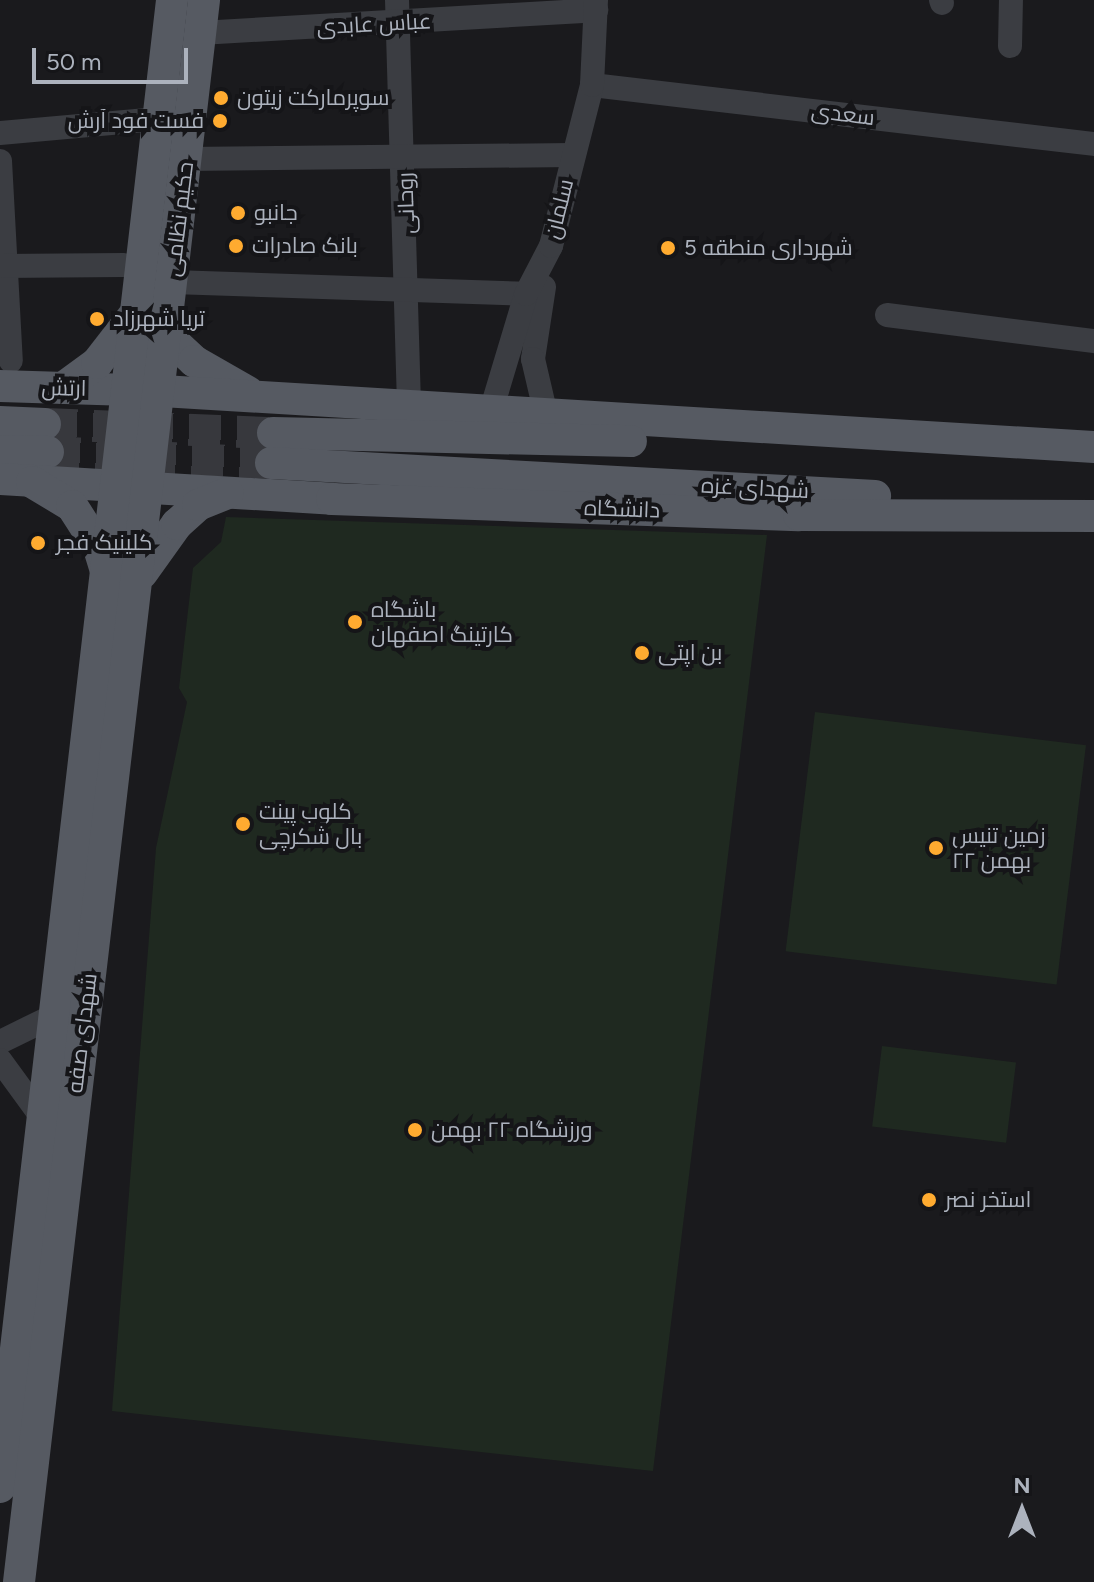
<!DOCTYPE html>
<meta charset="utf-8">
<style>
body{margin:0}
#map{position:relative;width:1094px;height:1582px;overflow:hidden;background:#1a1a1d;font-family:Figtree,Cairo,sans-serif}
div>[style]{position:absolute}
.green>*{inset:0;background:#1f2920;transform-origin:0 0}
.major-tunnel>*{height:32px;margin-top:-16px;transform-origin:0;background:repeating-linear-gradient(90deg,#37383d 0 32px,transparent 0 48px)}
.minor>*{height:24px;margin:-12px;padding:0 12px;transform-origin:12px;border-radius:12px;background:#3b3d42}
.major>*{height:32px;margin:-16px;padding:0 16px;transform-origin:16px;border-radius:16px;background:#565a62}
.dots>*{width:22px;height:22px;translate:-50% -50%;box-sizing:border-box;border:4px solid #151518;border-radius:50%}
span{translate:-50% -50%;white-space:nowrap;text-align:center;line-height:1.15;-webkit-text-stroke:8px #151518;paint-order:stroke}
.street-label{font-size:22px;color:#acb2bd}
.poi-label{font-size:22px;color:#acb2bd}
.left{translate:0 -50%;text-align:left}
.right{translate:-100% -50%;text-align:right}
.north{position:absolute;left:982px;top:1470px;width:80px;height:80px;-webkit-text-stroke:6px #151518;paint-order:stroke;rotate:0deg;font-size:22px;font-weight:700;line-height:32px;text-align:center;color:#acb2bd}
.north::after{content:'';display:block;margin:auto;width:28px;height:36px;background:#acb2bd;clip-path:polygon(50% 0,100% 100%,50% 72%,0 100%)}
.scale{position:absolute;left:32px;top:48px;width:156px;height:36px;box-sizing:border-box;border:4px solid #acb2bd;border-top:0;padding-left:10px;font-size:24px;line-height:28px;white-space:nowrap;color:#acb2bd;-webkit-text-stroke:6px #151518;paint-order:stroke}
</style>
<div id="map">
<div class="green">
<i style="clip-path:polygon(226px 517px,767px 535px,653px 1471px,112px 1411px,156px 848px,187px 702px,179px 688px,193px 568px,221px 542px)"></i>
<i style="left:815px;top:712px;width:273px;height:241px;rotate:7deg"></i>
<i style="left:882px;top:1046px;width:135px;height:81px;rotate:7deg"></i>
</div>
<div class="major-tunnel">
<i style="left:45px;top:424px;width:228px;rotate:2.3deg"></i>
<i style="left:48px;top:452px;width:223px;rotate:2.8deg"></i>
</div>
<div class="minor">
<i style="left:397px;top:0;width:407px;rotate:88.3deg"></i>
<i style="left:941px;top:0;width:3px;rotate:72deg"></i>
<i style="left:200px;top:33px;width:397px;rotate:-3.3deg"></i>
<i style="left:1010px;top:46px;width:46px;rotate:-88.8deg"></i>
<i style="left:592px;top:85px;width:505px;rotate:6.7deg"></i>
<i style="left:0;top:133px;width:159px;rotate:-5.1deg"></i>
<i style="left:186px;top:159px;width:386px;rotate:-0.6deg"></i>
<i style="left:0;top:161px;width:200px;rotate:86.9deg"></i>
<i style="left:0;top:266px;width:124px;rotate:-0.5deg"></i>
<i style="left:172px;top:282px;width:354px;rotate:1.9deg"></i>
<i style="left:544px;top:287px;width:73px;rotate:98.7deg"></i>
<i style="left:533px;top:359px;width:57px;rotate:76.9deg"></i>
<i style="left:887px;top:315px;width:209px;rotate:7.2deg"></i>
<i style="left:491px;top:411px;width:122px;rotate:-73.3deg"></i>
<i style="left:526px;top:294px;width:54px;rotate:-62.5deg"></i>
<i style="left:551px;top:246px;width:166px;rotate:-75.7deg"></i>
<i style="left:592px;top:85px;width:85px;rotate:-87.3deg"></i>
<i style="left:0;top:1042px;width:61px;rotate:-26.1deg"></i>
<i style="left:0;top:1060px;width:73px;rotate:53.9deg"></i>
</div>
<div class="major">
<i style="left:165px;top:334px;width:40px;rotate:43deg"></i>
<i style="left:194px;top:361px;width:62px;rotate:29.9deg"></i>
<i style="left:0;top:386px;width:162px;rotate:1.8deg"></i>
<i style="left:162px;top:391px;width:934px;rotate:3.44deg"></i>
<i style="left:63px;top:388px;width:42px;rotate:-36.3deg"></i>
<i style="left:97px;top:363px;width:62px;rotate:-52.2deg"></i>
<i style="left:0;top:422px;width:45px;rotate:2.5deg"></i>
<i style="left:273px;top:433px;width:358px;rotate:1.3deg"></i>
<i style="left:0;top:451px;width:48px;rotate:1.2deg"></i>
<i style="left:271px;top:463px;width:605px;rotate:3.13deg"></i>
<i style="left:0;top:479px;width:333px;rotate:3.4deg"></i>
<i style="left:332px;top:499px;width:467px;rotate:2deg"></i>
<i style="left:799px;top:515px;width:295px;rotate:0.2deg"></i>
<i style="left:32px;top:482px;width:47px;rotate:31deg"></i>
<i style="left:72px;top:506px;width:50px;rotate:57.3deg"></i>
<i style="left:99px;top:548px;width:24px;rotate:73deg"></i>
<i style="left:142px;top:573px;width:60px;rotate:-54.5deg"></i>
<i style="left:177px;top:524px;width:28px;rotate:-42deg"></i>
<i style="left:198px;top:505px;width:32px;rotate:-22deg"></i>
<i style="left:0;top:1487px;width:1497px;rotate:-83.4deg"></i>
<i style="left:19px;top:1582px;width:1593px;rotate:-83.33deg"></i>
</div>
<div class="dots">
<i style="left:221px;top:98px;background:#ffab30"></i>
<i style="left:220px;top:121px;background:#ffab30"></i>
<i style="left:238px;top:213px;background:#ffab30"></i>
<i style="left:236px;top:246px;background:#ffab30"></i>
<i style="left:668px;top:248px;background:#ffab30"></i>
<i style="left:97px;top:319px;background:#ffab30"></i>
<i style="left:38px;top:543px;background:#ffab30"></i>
<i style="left:355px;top:622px;background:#ffab30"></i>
<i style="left:642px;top:653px;background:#ffab30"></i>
<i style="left:243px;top:824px;background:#ffab30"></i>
<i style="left:936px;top:848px;background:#ffab30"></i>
<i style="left:415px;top:1130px;background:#ffab30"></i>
<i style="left:929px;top:1200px;background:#ffab30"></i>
</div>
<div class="street-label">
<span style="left:374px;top:24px;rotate:-3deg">عباس عابدی</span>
<span style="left:843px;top:114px;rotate:7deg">سعدی</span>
<span style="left:406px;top:203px;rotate:-92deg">روحانی</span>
<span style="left:559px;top:209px;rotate:-76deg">سلمان</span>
<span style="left:179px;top:219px;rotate:-83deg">حکیم نظامی</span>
<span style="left:64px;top:388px;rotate:1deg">ارتش</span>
<span style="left:755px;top:488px;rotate:3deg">شهدای غزه</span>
<span style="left:622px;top:509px;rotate:2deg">دانشگاه</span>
<span style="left:82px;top:1033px;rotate:-83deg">شهدای صفه</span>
</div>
<div class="poi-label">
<span class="left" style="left:237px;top:98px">سوپرمارکت زیتون</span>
<span class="right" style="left:204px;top:121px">فست فود آرش</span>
<span class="left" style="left:254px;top:213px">جانبو</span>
<span class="left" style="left:252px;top:246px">بانک صادرات</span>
<span class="left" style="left:684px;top:248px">شهرداری منطقه 5</span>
<span class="left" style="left:113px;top:319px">تریا شهرزاد</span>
<span class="left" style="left:56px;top:543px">کلینیک فجر</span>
<span class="left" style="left:371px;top:622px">باشگاه<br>کارتینگ اصفهان</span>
<span class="left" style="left:658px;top:653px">بن اپتی</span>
<span class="left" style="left:259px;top:824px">کلوب پینت<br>بال شکرچی</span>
<span class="left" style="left:952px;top:848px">زمین تنیس<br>۲۲ بهمن</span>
<span class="left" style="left:431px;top:1130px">ورزشگاه ۲۲ بهمن</span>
<span class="left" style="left:945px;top:1200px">استخر نصر</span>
</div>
<div class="north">N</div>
<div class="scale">50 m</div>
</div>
